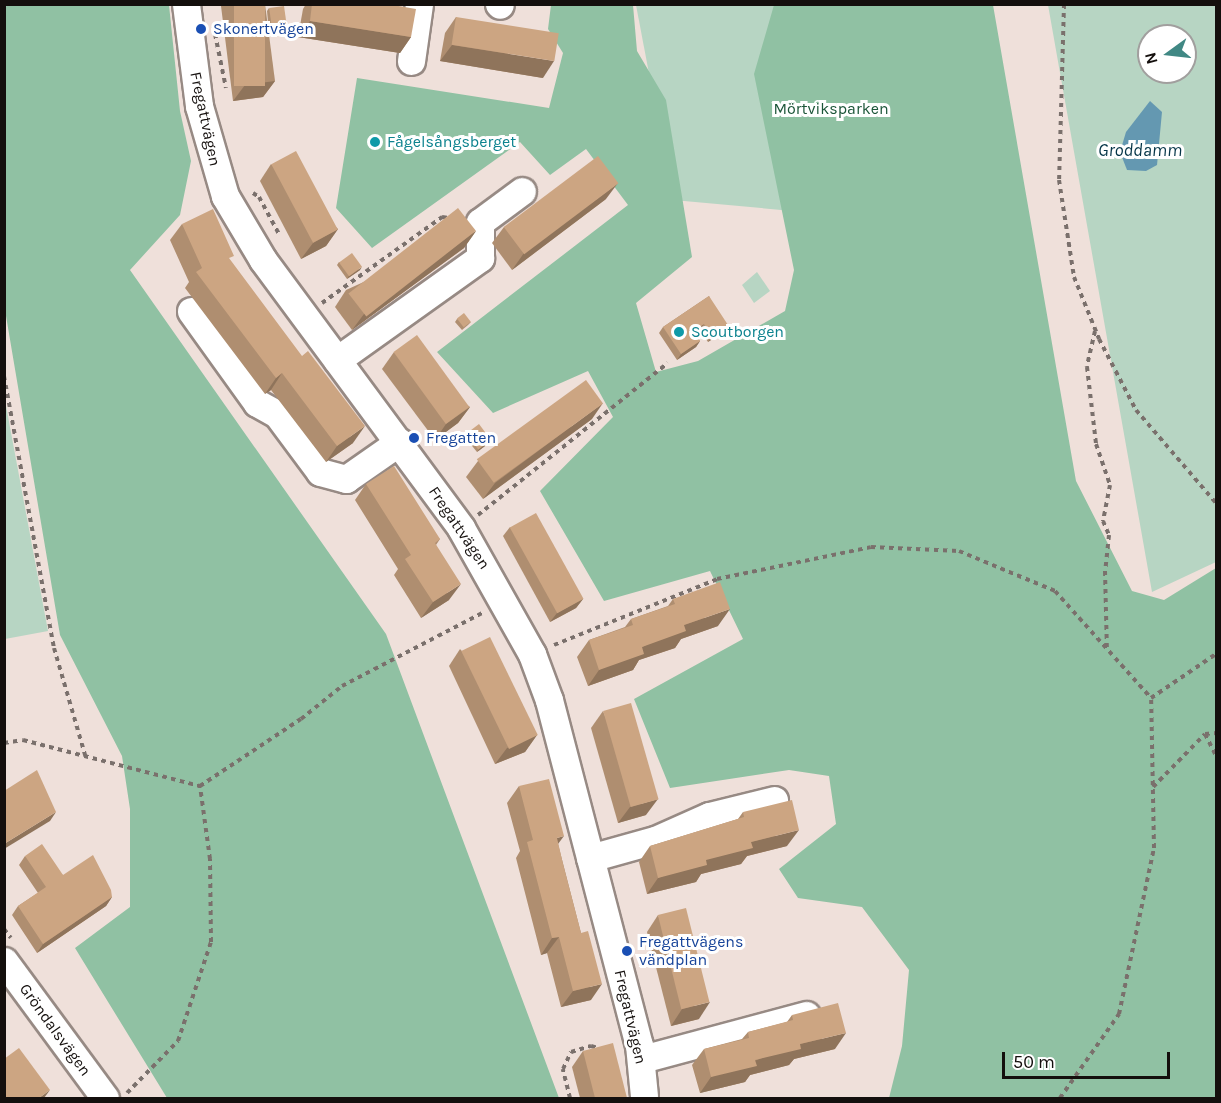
<!DOCTYPE html>
<meta charset="utf-8">
<style>
body{margin:0}
#map{position:relative;width:1221px;height:1103px;overflow:hidden;background:#efe0da;font-family:Karla,sans-serif}
div>[style]{position:absolute}
.green>*{inset:0;background:#b7d5c3}
.forest>*{inset:0;background:#90c1a3}
.water>*{inset:0;background:#6498b1}
.path>*{height:4px;margin-top:-2px;transform-origin:0;background:repeating-linear-gradient(90deg,#7a706c 0 4.5px,transparent 0 9px)}
.roads{filter:drop-shadow(2px 0 #978a84) drop-shadow(-2px 0 #978a84) drop-shadow(0 2px #978a84) drop-shadow(0 -2px #978a84)}
.minor>*{height:27px;margin:-13.5px;padding:0 13.5px;transform-origin:13.5px;border-radius:13.5px;background:#fff}
.wall>*{inset:0;background:#af8e70}
.shaded-wall>*{inset:0;background:#8f745b}
.building>*{inset:0;background:#cca582;transform-origin:0 0}
.dots>*{width:16px;height:16px;translate:-50% -50%;box-sizing:border-box;border:3px solid #fff;border-radius:50%}
span{translate:-50% -50%;white-space:nowrap;text-align:center;line-height:1.15;-webkit-text-stroke:6px #fff;paint-order:stroke}
.transit-label{font-size:16px;color:#164399}
.left{translate:0 -50%;text-align:left}
.park-label{font-size:16px;color:#1b5538}
.street-label{font-size:16px;color:#140f0d}
.culture-label{font-size:16px;color:#0d838f}
.water-label{font-size:18px;color:#043447;font-style:italic}
.frame{position:absolute;inset:0;border:6px solid #140f0d;pointer-events:none}
.north{position:absolute;left:1137px;top:24px;width:60px;height:60px;box-sizing:border-box;background:#fff;border:2px solid #a19f9e;border-radius:50%;rotate:255deg;font-size:16px;font-weight:700;line-height:24px;text-align:center;color:#140f0d}
.north::after{content:'';display:block;margin:auto;width:21px;height:27px;background:#408884;clip-path:polygon(50% 0,100% 100%,50% 72%,0 100%)}
.scale{position:absolute;left:1002px;top:1052px;width:168px;height:27px;box-sizing:border-box;border:3px solid #140f0d;border-top:0;padding-left:8px;font-size:18px;line-height:21px;white-space:nowrap;color:#140f0d;-webkit-text-stroke:4px #fff;paint-order:stroke}
</style>
<div id="map">
<div class="green">
<i style="clip-path:polygon(636px 5px,921px 5px,957px 226px,673px 200px)"></i>
<i style="clip-path:polygon(evenodd,1048px 5px,1216px 5px,1216px 562px,1152px 592px,1048px 5px,1149px 36px,1185px 36px,1185px 72px,1149px 72px,1149px 36px)"></i>
<i style="clip-path:polygon(757px 272px,770px 291px,754px 303px,742px 285px)"></i>
<i style="clip-path:polygon(4px 395px,48px 631px,5px 639px,4px 639px)"></i>
</div>
<div class="forest">
<i style="clip-path:polygon(9px 4px,169px 5px,180px 111px,191px 161px,180px 215px,130px 270px,386px 634px,559px 1098px,167px 1098px,75px 948px,130px 907px,130px 809px,122px 756px,60px 635px,5px 310px,4px 8px)"></i>
<i style="clip-path:polygon(551px 5px,633px 5px,637px 51px,666px 100px,692px 257px,636px 303px,656px 372px,698px 361px,785px 311px,794px 270px,754px 74px,774px 5px,993px 5px,1076px 481px,1132px 591px,1164px 600px,1216px 568px,1216px 1098px,889px 1098px,902px 1046px,909px 970px,862px 907px,798px 898px,779px 869px,836px 824px,829px 776px,789px 770px,670px 788px,634px 699px,743px 639px,710px 571px,604px 601px,540px 491px,613px 417px,588px 371px,493px 413px,437px 352px,628px 205px,586px 149px,550px 175px,520px 142px,372px 248px,336px 208px,357px 78px,549px 108px,563px 53px,548px 29px)"></i>
</div>
<div class="water">
<i style="clip-path:polygon(1150px 101px,1162px 112px,1157px 165px,1146px 171px,1127px 170px,1120px 152px,1126px 132px)"></i>
</div>
<div class="path">
<i style="left:1064px;top:4px;width:176px;rotate:91.6deg"></i>
<i style="left:1059px;top:180px;width:98px;rotate:81.2deg"></i>
<i style="left:1074px;top:277px;width:67px;rotate:68deg"></i>
<i style="left:1099px;top:339px;width:80px;rotate:62.5deg"></i>
<i style="left:1136px;top:410px;width:123px;rotate:49.3deg"></i>
<i style="left:215px;top:34px;width:55px;rotate:78.5deg"></i>
<i style="left:253px;top:193px;width:7px;rotate:34deg"></i>
<i style="left:259px;top:197px;width:42px;rotate:61.6deg"></i>
<i style="left:322px;top:303px;width:148px;rotate:-35.6deg"></i>
<i style="left:442px;top:217px;width:7px;rotate:8deg"></i>
<i style="left:1095px;top:331px;width:37px;rotate:103deg"></i>
<i style="left:1087px;top:367px;width:78px;rotate:83.3deg"></i>
<i style="left:1096px;top:444px;width:43px;rotate:71.1deg"></i>
<i style="left:1110px;top:485px;width:37px;rotate:101deg"></i>
<i style="left:1103px;top:521px;width:15px;rotate:67deg"></i>
<i style="left:1109px;top:535px;width:36px;rotate:96deg"></i>
<i style="left:1105px;top:571px;width:80px;rotate:88.6deg"></i>
<i style="left:4px;top:376px;width:277px;rotate:79.6deg"></i>
<i style="left:54px;top:648px;width:115px;rotate:73.8deg"></i>
<i style="left:478px;top:515px;width:243px;rotate:-38.7deg"></i>
<i style="left:554px;top:645px;width:176px;rotate:-22deg"></i>
<i style="left:717px;top:579px;width:157px;rotate:-11.7deg"></i>
<i style="left:871px;top:547px;width:88px;rotate:2.6deg"></i>
<i style="left:959px;top:551px;width:104px;rotate:22.6deg"></i>
<i style="left:1055px;top:591px;width:144px;rotate:48.1deg"></i>
<i style="left:1205px;top:734px;width:11px;rotate:-5deg"></i>
<i style="left:4px;top:743px;width:19px;rotate:-9deg"></i>
<i style="left:23px;top:740px;width:183px;rotate:14.6deg"></i>
<i style="left:200px;top:786px;width:121px;rotate:-33.6deg"></i>
<i style="left:301px;top:719px;width:53px;rotate:-38.8deg"></i>
<i style="left:342px;top:686px;width:158px;rotate:-27.5deg"></i>
<i style="left:1153px;top:787px;width:74px;rotate:-45.5deg"></i>
<i style="left:1205px;top:734px;width:25px;rotate:63deg"></i>
<i style="left:4px;top:929px;width:11px;rotate:52deg"></i>
<i style="left:127px;top:1093px;width:73px;rotate:-45.6deg"></i>
<i style="left:178px;top:1041px;width:104px;rotate:-71.6deg"></i>
<i style="left:211px;top:942px;width:83px;rotate:-90.7deg"></i>
<i style="left:210px;top:859px;width:74px;rotate:-97.8deg"></i>
<i style="left:570px;top:1098px;width:30px;rotate:-104deg"></i>
<i style="left:563px;top:1069px;width:19px;rotate:-65deg"></i>
<i style="left:571px;top:1052px;width:21px;rotate:-17deg"></i>
<i style="left:591px;top:1046px;width:7px;rotate:16deg"></i>
<i style="left:1060px;top:1098px;width:103px;rotate:-54.9deg"></i>
<i style="left:1119px;top:1014px;width:170px;rotate:-78.1deg"></i>
<i style="left:1154px;top:848px;width:150px;rotate:-91.1deg"></i>
<i style="left:1151px;top:698px;width:78px;rotate:-34.1deg"></i>
</div>
<div class="roads">
<div class="minor">
<i style="left:186px;top:4px;width:103px;rotate:82.7deg"></i>
<i style="left:199px;top:106px;width:94px;rotate:73.9deg"></i>
<i style="left:225px;top:196px;width:74px;rotate:59.3deg"></i>
<i style="left:263px;top:260px;width:333px;rotate:53.5deg"></i>
<i style="left:461px;top:528px;width:145px;rotate:60.6deg"></i>
<i style="left:532px;top:654px;width:49px;rotate:69.7deg"></i>
<i style="left:549px;top:700px;width:357px;rotate:75.4deg"></i>
<i style="left:639px;top:1045px;width:51px;rotate:84.4deg"></i>
<i style="left:499px;top:4px;width:1px;rotate:45deg"></i>
<i style="left:411px;top:61px;width:58px;rotate:-82deg"></i>
<i style="left:191px;top:311px;width:113px;rotate:54.3deg"></i>
<i style="left:257px;top:403px;width:23px;rotate:29deg"></i>
<i style="left:277px;top:414px;width:72px;rotate:53.4deg"></i>
<i style="left:320px;top:472px;width:27px;rotate:15deg"></i>
<i style="left:346px;top:479px;width:65px;rotate:-34.9deg"></i>
<i style="left:337px;top:360px;width:176px;rotate:-35.5deg"></i>
<i style="left:480px;top:258px;width:36px;rotate:-90deg"></i>
<i style="left:480px;top:222px;width:52px;rotate:-36.4deg"></i>
<i style="left:590px;top:858px;width:67px;rotate:-15.5deg"></i>
<i style="left:655px;top:840px;width:59px;rotate:-24deg"></i>
<i style="left:709px;top:816px;width:67px;rotate:-13.8deg"></i>
<i style="left:4px;top:961px;width:170px;rotate:53.6deg"></i>
<i style="left:642px;top:1059px;width:170px;rotate:-15deg"></i>
</div>
</div>
<div class="wall">
<i style="clip-path:polygon(222px 4px,265px 4px,275px 81px,263px 97px,233px 101px,221px 6px)"></i>
<i style="clip-path:polygon(306px 4px,387px 4px,411px 37px,400px 53px,298px 37px,303px 9px)"></i>
<i style="clip-path:polygon(269px 8px,284px 30px,269px 32px,267px 11px)"></i>
<i style="clip-path:polygon(456px 17px,543px 78px,440px 61px,445px 33px)"></i>
<i style="clip-path:polygon(271px 164px,338px 229px,326px 246px,301px 259px,260px 181px)"></i>
<i style="clip-path:polygon(606px 199px,512px 270px,492px 243px,504px 227px)"></i>
<i style="clip-path:polygon(182px 224px,230px 261px,353px 443px,326px 462px,271px 390px,265px 394px,185px 288px,189px 282px,170px 240px)"></i>
<i style="clip-path:polygon(476px 231px,464px 248px,352px 330px,335px 307px,346px 290px)"></i>
<i style="clip-path:polygon(339px 262px,360px 270px,347px 279px,337px 265px)"></i>
<i style="clip-path:polygon(709px 296px,724px 331px,708px 342px,700px 330px,695px 333px,700px 341px,696px 347px,677px 360px,659px 333px,663px 327px)"></i>
<i style="clip-path:polygon(457px 319px,471px 322px,468px 325px,462px 330px,455px 322px)"></i>
<i style="clip-path:polygon(394px 352px,470px 407px,458px 423px,435px 440px,382px 369px)"></i>
<i style="clip-path:polygon(592px 419px,483px 499px,466px 477px,478px 461px)"></i>
<i style="clip-path:polygon(466px 433px,491px 440px,489px 443px,477px 452px,464px 436px)"></i>
<i style="clip-path:polygon(366px 484px,440px 539px,436px 545px,449px 600px,421px 618px,394px 575px,398px 569px,355px 500px)"></i>
<i style="clip-path:polygon(510px 527px,583px 599px,576px 608px,550px 622px,503px 536px)"></i>
<i style="clip-path:polygon(673px 599px,718px 626px,681px 639px,675px 648px,639px 660px,633px 670px,588px 686px,577px 657px,589px 640px,625px 627px,631px 619px,668px 606px)"></i>
<i style="clip-path:polygon(460px 649px,537px 735px,525px 752px,495px 764px,449px 666px)"></i>
<i style="clip-path:polygon(603px 711px,646px 815px,618px 823px,591px 728px)"></i>
<i style="clip-path:polygon(519px 786px,558px 844px,581px 933px,591px 1000px,561px 1007px,547px 953px,541px 955px,516px 858px,520px 851px,507px 803px)"></i>
<i style="clip-path:polygon(743px 812px,787px 846px,747px 856px,741px 864px,701px 874px,696px 882px,647px 894px,639px 862px,650px 846px,738px 819px)"></i>
<i style="clip-path:polygon(25px 856px,63px 875px,112px 897px,106px 906px,37px 953px,12px 915px,18px 906px,38px 893px,19px 865px)"></i>
<i style="clip-path:polygon(658px 915px,699px 1019px,671px 1026px,647px 932px)"></i>
<i style="clip-path:polygon(792px 1015px,835px 1049px,794px 1059px,789px 1065px,750px 1075px,745px 1082px,700px 1093px,692px 1065px,704px 1049px,742px 1039px,748px 1032px,787px 1022px)"></i>
<i style="clip-path:polygon(583px 1051px,627px 1098px,580px 1098px,572px 1067px)"></i>
</div>
<div class="shaded-wall">
<i style="clip-path:polygon(310px 21px,411px 37px,400px 53px,298px 37px)"></i>
<i style="clip-path:polygon(287px 27px,284px 30px,269px 32px,272px 29px)"></i>
<i style="clip-path:polygon(452px 45px,554px 61px,543px 78px,440px 61px)"></i>
<i style="clip-path:polygon(275px 81px,263px 97px,233px 101px,245px 85px)"></i>
<i style="clip-path:polygon(618px 183px,606px 199px,512px 270px,524px 253px)"></i>
<i style="clip-path:polygon(338px 229px,326px 246px,301px 259px,313px 243px)"></i>
<i style="clip-path:polygon(476px 231px,464px 248px,352px 330px,364px 314px)"></i>
<i style="clip-path:polygon(362px 267px,360px 270px,347px 279px,349px 276px)"></i>
<i style="clip-path:polygon(704px 324px,700px 330px,689px 337px,694px 331px)"></i>
<i style="clip-path:polygon(728px 325px,724px 331px,708px 342px,712px 336px)"></i>
<i style="clip-path:polygon(700px 341px,696px 347px,677px 360px,681px 354px)"></i>
<i style="clip-path:polygon(282px 373px,271px 390px,265px 394px,276px 378px)"></i>
<i style="clip-path:polygon(603px 403px,592px 419px,483px 499px,495px 483px)"></i>
<i style="clip-path:polygon(470px 407px,458px 423px,435px 440px,446px 424px)"></i>
<i style="clip-path:polygon(365px 426px,353px 443px,326px 462px,337px 446px)"></i>
<i style="clip-path:polygon(491px 440px,489px 443px,477px 452px,479px 449px)"></i>
<i style="clip-path:polygon(461px 584px,449px 600px,421px 618px,433px 602px)"></i>
<i style="clip-path:polygon(583px 599px,576px 608px,550px 622px,557px 613px)"></i>
<i style="clip-path:polygon(730px 609px,718px 626px,681px 639px,675px 648px,639px 660px,633px 670px,588px 686px,599px 670px,684px 625px)"></i>
<i style="clip-path:polygon(537px 735px,525px 752px,495px 764px,507px 748px)"></i>
<i style="clip-path:polygon(658px 799px,646px 815px,618px 823px,630px 807px)"></i>
<i style="clip-path:polygon(56px 812px,50px 821px,4px 849px,4px 844px)"></i>
<i style="clip-path:polygon(799px 830px,787px 846px,747px 856px,741px 864px,701px 874px,696px 882px,647px 894px,658px 878px,751px 842px)"></i>
<i style="clip-path:polygon(564px 836px,552px 852px,557px 838px)"></i>
<i style="clip-path:polygon(112px 897px,106px 906px,37px 953px,43px 944px)"></i>
<i style="clip-path:polygon(559px 937px,547px 953px,541px 955px,552px 938px)"></i>
<i style="clip-path:polygon(602px 984px,591px 1000px,561px 1007px,573px 991px)"></i>
<i style="clip-path:polygon(710px 1002px,699px 1019px,671px 1026px,682px 1009px)"></i>
<i style="clip-path:polygon(846px 1033px,835px 1049px,794px 1059px,789px 1065px,750px 1075px,745px 1082px,700px 1093px,711px 1077px,800px 1044px)"></i>
<i style="clip-path:polygon(50px 1090px,44px 1098px,39px 1098px)"></i>
</div>
<div class="building">
<i style="left:234px;top:4px;width:31px;height:82px"></i>
<i style="clip-path:polygon(312px 4px,387px 4px,416px 9px,411px 37px,310px 21px)"></i>
<i style="left:284px;top:6px;width:21px;height:15px;rotate:82deg"></i>
<i style="left:456px;top:17px;width:104px;height:28px;rotate:9deg"></i>
<i style="left:296px;top:151px;width:89px;height:28px;rotate:62deg"></i>
<i style="left:598px;top:156px;width:34px;height:118px;rotate:53deg"></i>
<i style="left:458px;top:208px;width:29px;height:139px;rotate:52deg"></i>
<i style="clip-path:polygon(213px 209px,234px 256px,229px 258px,302px 356px,308px 351px,365px 426px,337px 446px,282px 373px,276px 378px,196px 272px,202px 268px,182px 224px)"></i>
<i style="left:352px;top:253px;width:17px;height:16px;rotate:54deg"></i>
<i style="clip-path:polygon(709px 296px,728px 325px,712px 336px,704px 324px,694px 331px,700px 341px,681px 354px,663px 327px)"></i>
<i style="left:464px;top:313px;width:11px;height:9px;rotate:52deg"></i>
<i style="left:417px;top:335px;width:89px;height:29px;rotate:54deg"></i>
<i style="left:586px;top:380px;width:29px;height:135px;rotate:54deg"></i>
<i style="left:479px;top:424px;width:20px;height:16px;rotate:53deg"></i>
<i style="clip-path:polygon(394px 466px,440px 539px,435px 543px,461px 584px,433px 602px,405px 559px,411px 555px,366px 484px)"></i>
<i style="left:536px;top:513px;width:98px;height:30px;rotate:61deg"></i>
<i style="clip-path:polygon(720px 582px,730px 609px,684px 625px,686px 631px,642px 647px,644px 654px,599px 670px,589px 640px,633px 625px,631px 619px,675px 604px,673px 599px)"></i>
<i style="left:490px;top:637px;width:109px;height:32px;rotate:64deg"></i>
<i style="left:631px;top:703px;width:100px;height:29px;rotate:74deg"></i>
<i style="clip-path:polygon(37px 770px,56px 812px,4px 844px,4px 791px)"></i>
<i style="clip-path:polygon(549px 779px,564px 836px,557px 838px,563px 864px,581px 933px,588px 931px,602px 984px,573px 991px,559px 937px,552px 938px,527px 842px,533px 840px,519px 786px)"></i>
<i style="clip-path:polygon(792px 800px,799px 830px,751px 842px,753px 848px,706px 860px,707px 865px,658px 878px,650px 846px,744px 817px,743px 812px)"></i>
<i style="clip-path:polygon(42px 844px,63px 875px,93px 855px,111px 890px,112px 897px,43px 944px,18px 906px,46px 887px,25px 856px)"></i>
<i style="left:686px;top:908px;width:97px;height:29px;rotate:76deg"></i>
<i style="clip-path:polygon(838px 1003px,846px 1033px,800px 1044px,801px 1049px,755px 1060px,757px 1066px,711px 1077px,704px 1049px,749px 1038px,748px 1032px,793px 1020px,792px 1015px)"></i>
<i style="clip-path:polygon(613px 1043px,627px 1098px,595px 1098px,583px 1051px)"></i>
<i style="clip-path:polygon(19px 1048px,50px 1090px,39px 1098px,4px 1098px,4px 1059px)"></i>
</div>
<div class="dots">
<i style="left:201px;top:29px;background:#1a4fb4"></i>
<i style="left:375px;top:142px;background:#0f9aa8"></i>
<i style="left:679px;top:332px;background:#0f9aa8"></i>
<i style="left:414px;top:438px;background:#1a4fb4"></i>
<i style="left:627px;top:951px;background:#1a4fb4"></i>
</div>
<div class="transit-label">
<span class="left" style="left:213px;top:29px">Skonertvägen</span>
<span class="left" style="left:426px;top:438px">Fregatten</span>
<span class="left" style="left:639px;top:951px">Fregattvägens<br>vändplan</span>
</div>
<div class="park-label">
<span style="left:831px;top:109px">Mörtviksparken</span>
</div>
<div class="street-label">
<span style="left:205px;top:119px;rotate:78deg">Fregattvägen</span>
<span style="left:459px;top:528px;rotate:56deg">Fregattvägen</span>
<span style="left:630px;top:1017px;rotate:77deg">Fregattvägen</span>
<span style="left:55px;top:1030px;rotate:54deg">Gröndalsvägen</span>
</div>
<div class="culture-label">
<span class="left" style="left:387px;top:142px">Fågelsångsberget</span>
<span class="left" style="left:691px;top:332px">Scoutborgen</span>
</div>
<div class="water-label">
<span style="left:1140px;top:150px">Groddamm</span>
</div>
<div class="frame"></div>
<div class="north">N</div>
<div class="scale">50 m</div>
</div>
